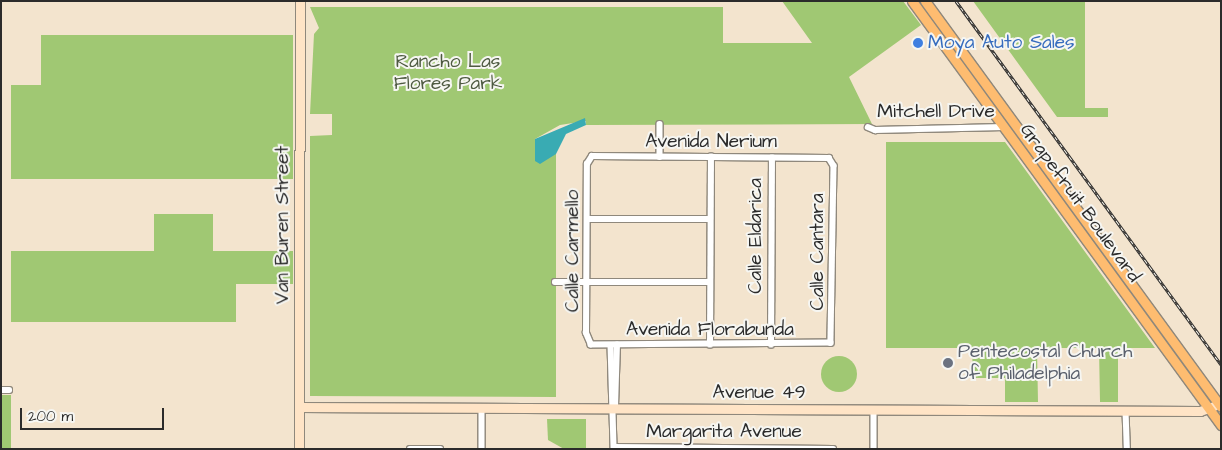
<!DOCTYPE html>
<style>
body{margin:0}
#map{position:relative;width:1222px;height:450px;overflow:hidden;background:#f3e4ce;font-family:"Architects Daughter",sans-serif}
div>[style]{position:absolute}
.green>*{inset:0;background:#a0c873;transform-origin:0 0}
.round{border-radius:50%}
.water>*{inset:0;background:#39abb3}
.roads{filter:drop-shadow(1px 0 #8f887c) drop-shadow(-1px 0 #8f887c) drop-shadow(0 1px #8f887c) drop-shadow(0 -1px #8f887c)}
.street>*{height:5.5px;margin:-2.75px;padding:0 2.75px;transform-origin:2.75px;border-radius:2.75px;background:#fff}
.secondary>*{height:9px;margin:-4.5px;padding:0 4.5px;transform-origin:4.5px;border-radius:4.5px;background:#ffe4c6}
.primary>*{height:9px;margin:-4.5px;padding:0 4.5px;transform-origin:4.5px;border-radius:4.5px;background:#febc70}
.rail>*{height:3px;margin-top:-1.5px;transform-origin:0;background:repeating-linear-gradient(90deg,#f6f6f2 0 4px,#2b2b2b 0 8px);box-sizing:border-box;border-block:1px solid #2b2b2b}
.dots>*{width:14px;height:14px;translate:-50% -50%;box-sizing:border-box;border:2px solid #f6f6f2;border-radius:50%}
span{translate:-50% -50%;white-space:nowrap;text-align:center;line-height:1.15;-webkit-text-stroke:4px #f6f6f2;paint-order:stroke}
.shop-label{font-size:19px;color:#366cbe}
.left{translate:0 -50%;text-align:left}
.park-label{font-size:19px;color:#4e5a41}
.street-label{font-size:19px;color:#2b2b2b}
.worship-label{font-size:19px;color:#5b616d}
.frame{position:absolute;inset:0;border:2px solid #2b2b2b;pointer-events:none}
.scale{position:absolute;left:20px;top:408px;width:144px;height:22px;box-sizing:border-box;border:2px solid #2b2b2b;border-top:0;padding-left:6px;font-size:15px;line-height:18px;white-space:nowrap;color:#2b2b2b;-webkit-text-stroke:4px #f6f6f2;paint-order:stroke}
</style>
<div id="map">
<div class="green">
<i style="clip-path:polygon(782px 1px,903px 1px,921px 25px,849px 77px,872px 124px,586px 125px,586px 121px,560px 125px,535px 139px,556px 154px,556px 397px,310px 396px,310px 136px,332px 135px,332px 114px,310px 114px,314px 34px,319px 28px,310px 7px,723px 7px,723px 43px,812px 43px)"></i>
<i style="clip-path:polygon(973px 1px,1085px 1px,1085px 108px,1108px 108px,1108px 117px,1057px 117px)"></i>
<i style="clip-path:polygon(41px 35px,293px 35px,293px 179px,11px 179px,11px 85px,41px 85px)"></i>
<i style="clip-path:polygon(886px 142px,1005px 142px,1155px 348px,1118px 348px,1118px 402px,1100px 402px,1099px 348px,1037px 348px,1038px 402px,1005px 402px,1005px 378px,973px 378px,972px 348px,886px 348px)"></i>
<i style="clip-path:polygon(154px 214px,213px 214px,213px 251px,293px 251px,293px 284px,236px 284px,236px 322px,11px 322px,11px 251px,154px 251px)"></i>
<i class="round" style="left:821px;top:356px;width:36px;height:36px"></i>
<i style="left:1px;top:395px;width:10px;height:54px"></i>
<i style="clip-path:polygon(547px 419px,586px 419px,586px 449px,564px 449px,548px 440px)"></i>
</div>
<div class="water">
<i style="clip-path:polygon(585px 118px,586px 125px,566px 134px,556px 154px,540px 164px,535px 161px,535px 139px)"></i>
</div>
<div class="roads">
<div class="street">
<i style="left:660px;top:124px;width:33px;rotate:90deg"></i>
<i style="left:868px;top:127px;width:8px;rotate:23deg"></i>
<i style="left:875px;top:130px;width:129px;rotate:-1.3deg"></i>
<i style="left:592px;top:156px;width:237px;rotate:0.5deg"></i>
<i style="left:829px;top:158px;width:9px;rotate:58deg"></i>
<i style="left:834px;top:166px;width:177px;rotate:91deg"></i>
<i style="left:831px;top:343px;width:240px;rotate:179.5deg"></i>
<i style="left:591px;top:345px;width:13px;rotate:-113deg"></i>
<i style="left:586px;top:333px;width:169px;rotate:-89.7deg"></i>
<i style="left:587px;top:164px;width:9px;rotate:-58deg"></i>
<i style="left:588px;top:219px;width:122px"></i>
<i style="left:555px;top:282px;width:155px"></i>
<i style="left:611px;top:345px;width:104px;rotate:88.3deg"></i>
<i style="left:710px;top:345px;width:188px;rotate:-89.7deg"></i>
<i style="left:771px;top:345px;width:187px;rotate:-89.7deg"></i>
<i style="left:1px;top:390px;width:8px"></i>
<i style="left:615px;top:407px;width:62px;rotate:-88.2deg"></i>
<i style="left:874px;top:410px;width:39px;rotate:90deg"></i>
<i style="left:482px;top:411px;width:38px;rotate:90deg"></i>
<i style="left:1126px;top:411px;width:38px;rotate:88deg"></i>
<i style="left:614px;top:447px;width:219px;rotate:0.5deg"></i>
<i style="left:410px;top:449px;width:30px"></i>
</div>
<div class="secondary">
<i style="left:299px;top:407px;width:901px;rotate:0.25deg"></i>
<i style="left:1200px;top:411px;width:15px;rotate:-20deg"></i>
<i style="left:299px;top:449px;width:448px;rotate:-89.9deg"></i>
</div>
<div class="primary">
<i style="left:912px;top:1px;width:525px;rotate:53.92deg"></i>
<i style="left:925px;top:1px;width:502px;rotate:53.91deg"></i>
</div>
</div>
<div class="rail">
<i style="left:956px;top:1px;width:450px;rotate:53.9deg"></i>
</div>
<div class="dots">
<i style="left:918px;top:43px;background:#3f7fe0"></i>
<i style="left:948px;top:363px;background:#6b7280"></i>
</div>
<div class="shop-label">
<span class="left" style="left:928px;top:43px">Moya Auto Sales</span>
</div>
<div class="park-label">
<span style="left:448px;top:73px">Rancho Las<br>Flores Park</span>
</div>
<div class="street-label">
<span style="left:936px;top:112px">Mitchell Drive</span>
<span style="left:711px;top:142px">Avenida Nerium</span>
<span style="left:1080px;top:203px;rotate:54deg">Grapefruit Boulevard</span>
<span style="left:283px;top:225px;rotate:-90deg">Van Buren Street</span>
<span style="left:756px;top:236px;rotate:-90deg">Calle Eldarica</span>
<span style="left:573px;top:251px;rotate:-90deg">Calle Carmello</span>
<span style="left:818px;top:252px;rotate:-90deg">Calle Cantara</span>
<span style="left:710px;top:330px">Avenida Florabunda</span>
<span style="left:759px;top:393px">Avenue 49</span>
<span style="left:724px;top:432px">Margarita Avenue</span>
</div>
<div class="worship-label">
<span class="left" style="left:958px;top:363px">Pentecostal Church<br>of Philadelphia</span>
</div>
<div class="frame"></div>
<div class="scale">200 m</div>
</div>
